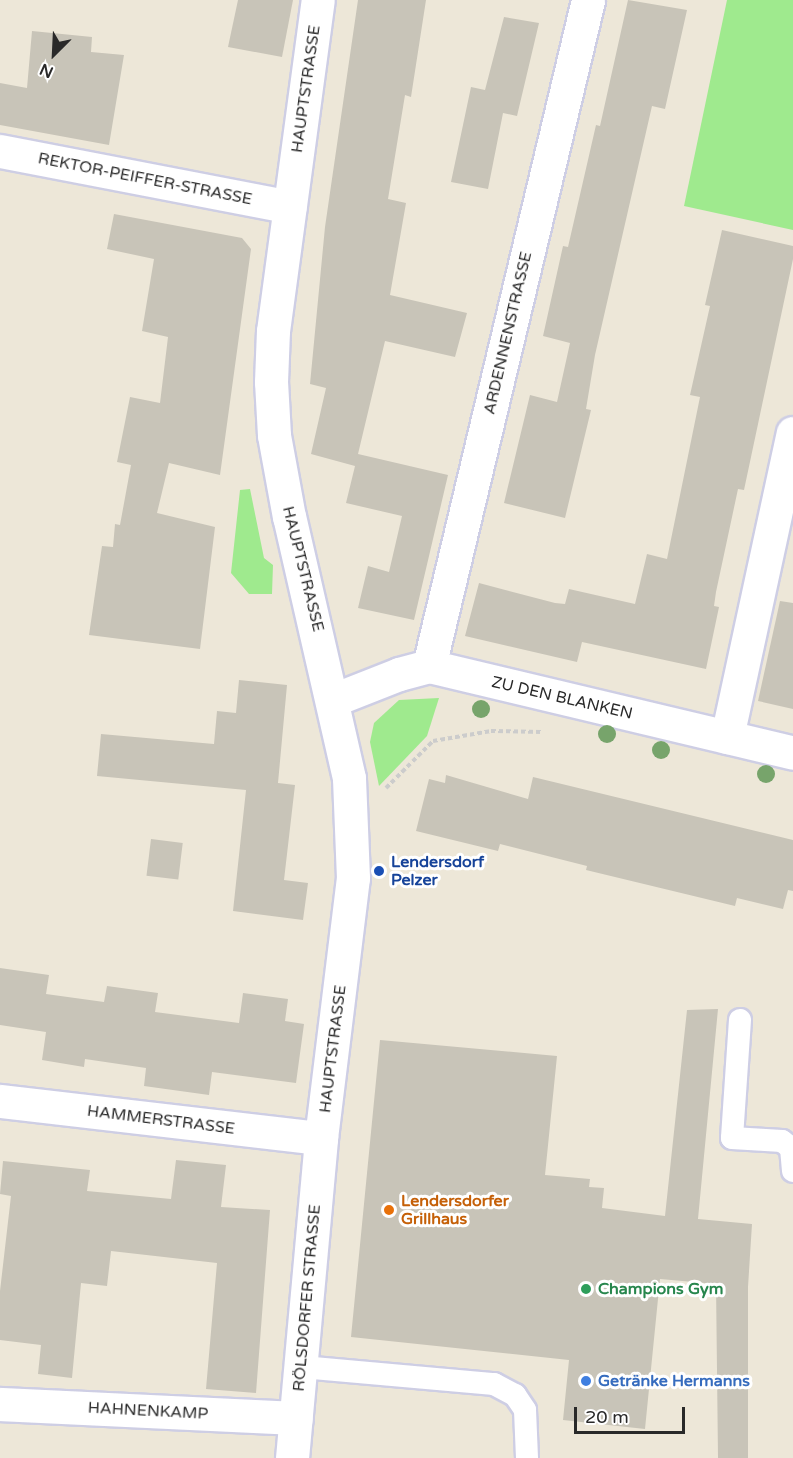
<!DOCTYPE html>
<meta charset="utf-8">
<style>
body{margin:0}
#map{position:relative;width:793px;height:1458px;overflow:hidden;background:#ede7d8;font-family:"Varela Round",sans-serif}
div>[style]{position:absolute}
.green>*{inset:0;background:#9fea8e}
.building>*{inset:0;background:#c8c4b8;transform-origin:0 0}
.path>*{height:4px;margin-top:-2px;transform-origin:0;background:repeating-linear-gradient(90deg,#ccc 0 4.5px,transparent 0 7.5px)}
.roads{filter:drop-shadow(2px 0 #cecee4) drop-shadow(-2px 0 #cecee4) drop-shadow(0 2px #cecee4) drop-shadow(0 -2px #cecee4)}
.lane>*{height:22px;margin:-11px;padding:0 11px;transform-origin:11px;border-radius:11px;background:#fff}
.street>*{height:33px;margin:-16.5px;padding:0 16.5px;transform-origin:16.5px;border-radius:16.5px;background:#fff}
.trees>*{width:18px;height:18px;margin:-9px;border-radius:50%;background:#77a46b}
.dots>*{width:16px;height:16px;translate:-50% -50%;box-sizing:border-box;border:3px solid #fff;border-radius:50%}
span{translate:-50% -50%;white-space:nowrap;text-align:center;line-height:1.15;-webkit-text-stroke:6px #fff;paint-order:stroke}
.street-label{font-size:16px;color:#292929}
.transit-label{font-size:16px;color:#164399;font-weight:700}
.left{translate:0 -50%;text-align:left}
.food-label{font-size:16px;color:#c56008;font-weight:700}
.leisure-label{font-size:16px;color:#27864d;font-weight:700}
.shop-label{font-size:16px;color:#366cbe;font-weight:700}
.north{position:absolute;left:24px;top:24px;width:60px;height:60px;-webkit-text-stroke:4px #fff;paint-order:stroke;rotate:204deg;font-size:16px;font-weight:700;line-height:24px;text-align:center;color:#292929}
.north::after{content:'';display:block;margin:auto;width:21px;height:27px;background:#292929;clip-path:polygon(50% 0,100% 100%,50% 72%,0 100%)}
.scale{position:absolute;left:574px;top:1407px;width:111px;height:27px;box-sizing:border-box;border:3px solid #292929;border-top:0;padding-left:8px;font-size:18px;line-height:21px;white-space:nowrap;color:#292929;-webkit-text-stroke:4px #fff;paint-order:stroke}
</style>
<div id="map">
<div class="green">
<i style="clip-path:polygon(727px 0,793px 0,793px 230px,684px 206px)"></i>
<i style="clip-path:polygon(250px 489px,264px 558px,273px 565px,272px 594px,249px 594px,231px 573px,240px 490px)"></i>
<i style="clip-path:polygon(439px 698px,427px 736px,379px 786px,370px 742px,374px 723px,399px 700px)"></i>
</div>
<div class="building">
<i style="clip-path:polygon(238px 0,293px 0,282px 57px,228px 47px)"></i>
<i style="clip-path:polygon(358px 0,426px 0,411px 97px,405px 95px,388px 199px,406px 203px,390px 295px,467px 313px,455px 357px,385px 341px,358px 454px,448px 475px,414px 620px,358px 608px,368px 566px,389px 572px,402px 516px,346px 503px,355px 466px,311px 454px,326px 388px,310px 384px,325px 227px)"></i>
<i style="clip-path:polygon(628px 0,687px 10px,665px 109px,652px 106px,595px 355px,586px 409px,591px 410px,565px 518px,504px 503px,530px 395px,557px 402px,570px 343px,543px 336px,563px 246px,568px 247px,596px 125px,600px 126px)"></i>
<i style="clip-path:polygon(504px 17px,539px 23px,517px 116px,503px 113px,488px 189px,451px 182px,471px 87px,485px 90px)"></i>
<i style="clip-path:polygon(32px 31px,92px 37px,91px 52px,124px 55px,109px 145px,0 125px,0 83px,27px 88px)"></i>
<i style="clip-path:polygon(114px 214px,242px 238px,251px 249px,220px 475px,169px 463px,157px 513px,215px 527px,200px 649px,89px 635px,102px 546px,113px 547px,115px 524px,120px 525px,131px 465px,117px 462px,130px 397px,160px 403px,168px 337px,142px 331px,154px 259px,107px 249px)"></i>
<i style="clip-path:polygon(722px 230px,793px 246px,793px 259px,744px 490px,738px 489px,716px 592px,714px 606px,719px 607px,706px 669px,582px 642px,577px 662px,465px 636px,479px 583px,555px 603px,565px 604px,569px 589px,635px 604px,647px 554px,667px 559px,700px 397px,690px 395px,710px 306px,705px 305px)"></i>
<i style="clip-path:polygon(780px 601px,793px 603px,793px 709px,758px 701px)"></i>
<i style="clip-path:polygon(239px 680px,287px 685px,278px 783px,295px 785px,284px 880px,308px 883px,303px 920px,233px 911px,246px 790px,97px 776px,101px 734px,214px 744px,217px 711px,236px 713px)"></i>
<i style="clip-path:polygon(446px 775px,528px 799px,533px 777px,793px 840px,793px 891px,788px 890px,783px 909px,737px 898px,735px 906px,586px 870px,587px 866px,500px 844px,498px 851px,416px 831px,429px 779px,445px 783px)"></i>
<i style="left:151px;top:839px;width:32px;height:37px;rotate:7deg"></i>
<i style="clip-path:polygon(0 968px,49px 975px,46px 994px,104px 1002px,107px 986px,158px 993px,155px 1012px,239px 1023px,243px 993px,288px 999px,285px 1021px,304px 1024px,296px 1083px,212px 1072px,209px 1095px,144px 1086px,146px 1068px,85px 1059px,84px 1067px,42px 1060px,46px 1032px,0 1025px)"></i>
<i style="clip-path:polygon(718px 1009px,698px 1219px,752px 1224px,748px 1287px,748px 1458px,718px 1458px,716px 1284px,660px 1279px,645px 1429px,563px 1420px,569px 1360px,351px 1337px,380px 1040px,557px 1056px,545px 1175px,590px 1179px,589px 1187px,604px 1188px,602px 1208px,665px 1216px,687px 1010px)"></i>
<i style="clip-path:polygon(176px 1160px,226px 1165px,221px 1207px,270px 1210px,256px 1393px,206px 1389px,217px 1263px,111px 1251px,107px 1286px,81px 1283px,72px 1378px,38px 1374px,41px 1345px,0 1340px,0 1291px,11px 1196px,0 1194px,3px 1161px,90px 1170px,87px 1191px,171px 1199px)"></i>
</div>
<div class="path">
<i style="left:386px;top:788px;width:66px;rotate:-45deg"></i>
<i style="left:433px;top:741px;width:59px;rotate:-9.8deg"></i>
<i style="left:491px;top:731px;width:50px;rotate:1.1deg"></i>
</div>
<div class="roads">
<div class="lane">
<i style="left:740px;top:1020px;width:118px;rotate:93.9deg"></i>
<i style="left:732px;top:1138px;width:50px;rotate:3.4deg"></i>
<i style="left:782px;top:1141px;width:11px;rotate:38deg"></i>
<i style="left:791px;top:1148px;width:23px;rotate:85deg"></i>
<i style="left:302px;top:1367px;width:193px;rotate:5.1deg"></i>
<i style="left:494px;top:1384px;width:24px;rotate:28deg"></i>
<i style="left:515px;top:1395px;width:18px;rotate:56deg"></i>
<i style="left:525px;top:1410px;width:48px;rotate:87.6deg"></i>
</div>
<div class="street">
<i style="left:0;top:151px;width:295px;rotate:10.9deg"></i>
<i style="left:429px;top:666px;width:685px;rotate:-76.57deg"></i>
<i style="left:333px;top:700px;width:71px;rotate:-21.5deg"></i>
<i style="left:399px;top:674px;width:31px;rotate:-15deg"></i>
<i style="left:429px;top:666px;width:374px;rotate:13.4deg"></i>
<i style="left:727px;top:737px;width:311px;rotate:-77.8deg"></i>
<i style="left:0;top:1101px;width:323px;rotate:6.6deg"></i>
<i style="left:0;top:1404px;width:296px;rotate:2.7deg"></i>
<i style="left:292px;top:1458px;width:321px;rotate:-84.8deg"></i>
<i style="left:321px;top:1138px;width:262px;rotate:-83deg"></i>
<i style="left:353px;top:878px;width:100px;rotate:-92.3deg"></i>
<i style="left:349px;top:778px;width:268px;rotate:-102.9deg"></i>
<i style="left:289px;top:517px;width:83px;rotate:-100.4deg"></i>
<i style="left:274px;top:435px;width:53px;rotate:-93.2deg"></i>
<i style="left:271px;top:382px;width:51px;rotate:-87.8deg"></i>
<i style="left:273px;top:331px;width:334px;rotate:-82.3deg"></i>
</div>
</div>
<div class="trees">
<i style="left:481px;top:709px"></i>
<i style="left:607px;top:734px"></i>
<i style="left:661px;top:750px"></i>
<i style="left:766px;top:774px"></i>
</div>
<div class="dots">
<i style="left:379px;top:871px;background:#1a4fb4"></i>
<i style="left:389px;top:1210px;background:#e8710a"></i>
<i style="left:586px;top:1289px;background:#2e9e5b"></i>
<i style="left:586px;top:1381px;background:#3f7fe0"></i>
</div>
<div class="street-label">
<span style="left:306px;top:89px;rotate:-82deg">HAUPTSTRASSE</span>
<span style="left:145px;top:179px;rotate:11deg">REKTOR-PEIFFER-STRASSE</span>
<span style="left:508px;top:333px;rotate:-77deg">ARDENNENSTRASSE</span>
<span style="left:303px;top:569px;rotate:76deg">HAUPTSTRASSE</span>
<span style="left:562px;top:698px;rotate:13deg">ZU DEN BLANKEN</span>
<span style="left:333px;top:1049px;rotate:-83deg">HAUPTSTRASSE</span>
<span style="left:161px;top:1120px;rotate:7deg">HAMMERSTRASSE</span>
<span style="left:307px;top:1298px;rotate:-85deg">RÖLSDORFER STRASSE</span>
<span style="left:148px;top:1411px;rotate:3deg">HAHNENKAMP</span>
</div>
<div class="transit-label">
<span class="left" style="left:391px;top:871px">Lendersdorf<br>Pelzer</span>
</div>
<div class="food-label">
<span class="left" style="left:401px;top:1210px">Lendersdorfer<br>Grillhaus</span>
</div>
<div class="leisure-label">
<span class="left" style="left:598px;top:1289px">Champions Gym</span>
</div>
<div class="shop-label">
<span class="left" style="left:598px;top:1381px">Getränke Hermanns</span>
</div>
<div class="north">N</div>
<div class="scale">20 m</div>
</div>
